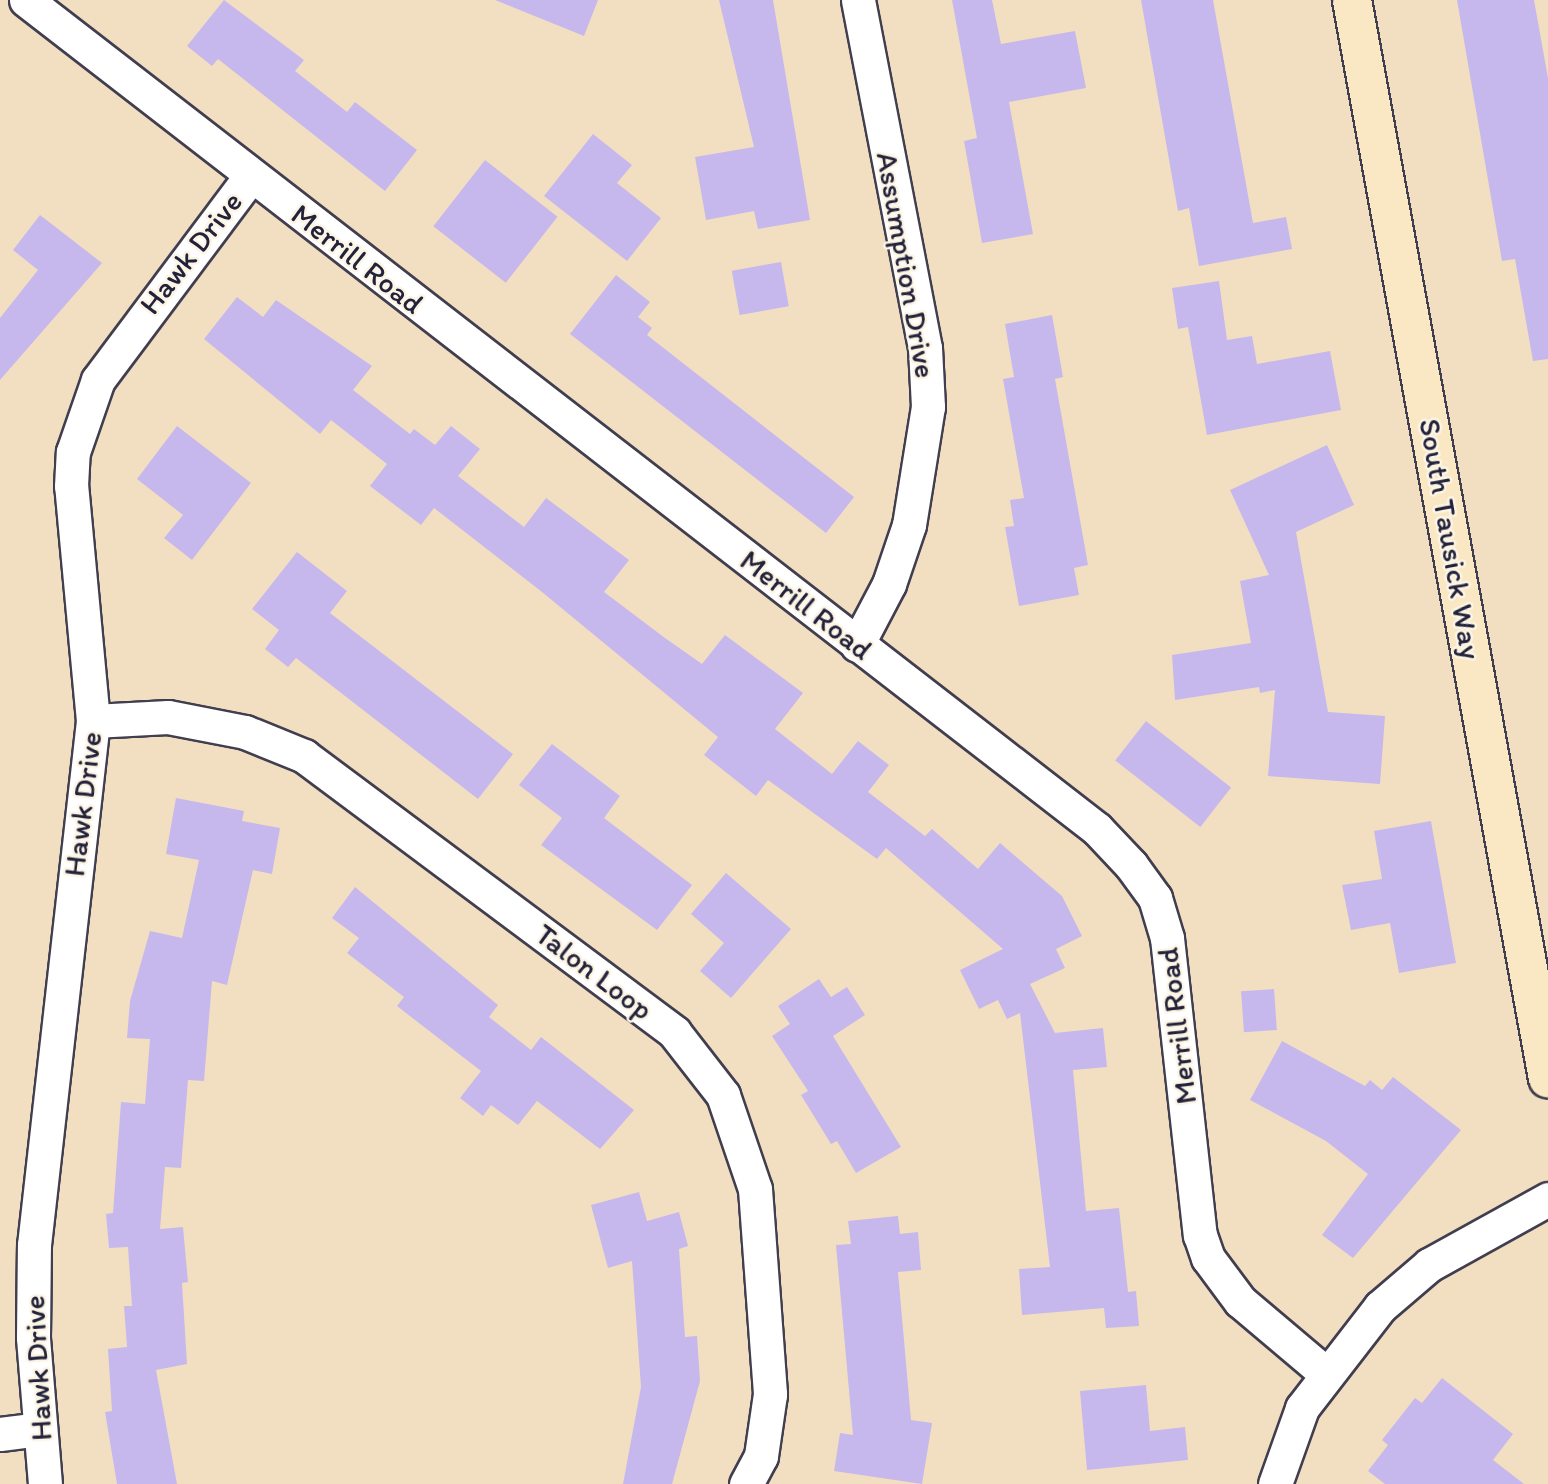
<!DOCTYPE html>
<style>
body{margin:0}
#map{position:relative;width:1548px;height:1484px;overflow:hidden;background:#f2dfc1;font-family:Itim,sans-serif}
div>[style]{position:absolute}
.building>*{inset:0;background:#c6b8ec;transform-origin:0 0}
.roads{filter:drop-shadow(2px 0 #413e4f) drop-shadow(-2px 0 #413e4f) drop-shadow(0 2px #413e4f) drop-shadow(0 -2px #413e4f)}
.minor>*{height:33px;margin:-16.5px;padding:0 16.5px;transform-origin:16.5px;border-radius:16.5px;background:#fff}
.secondary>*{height:38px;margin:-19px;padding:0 19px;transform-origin:19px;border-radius:19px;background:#fae7c3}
span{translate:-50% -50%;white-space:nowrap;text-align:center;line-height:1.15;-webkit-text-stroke:5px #fcf5e5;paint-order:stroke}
.street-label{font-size:30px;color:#22223b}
</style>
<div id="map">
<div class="building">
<i style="clip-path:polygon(224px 0,304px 60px,295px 71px,347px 112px,355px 102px,417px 150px,385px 191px,218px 59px,212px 66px,187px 46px)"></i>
<i style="clip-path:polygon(495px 0,598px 0,584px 36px)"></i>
<i style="clip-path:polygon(719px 0,773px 0,810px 220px,758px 229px,754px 211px,706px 220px,695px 157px,754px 147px)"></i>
<i style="clip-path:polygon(952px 0,992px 0,1001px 44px,1075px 31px,1086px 88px,1009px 102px,1033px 234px,982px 243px,964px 141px,977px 138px)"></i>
<i style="clip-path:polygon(1141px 0,1213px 0,1253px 223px,1286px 217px,1292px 249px,1199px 266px,1189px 208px,1178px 211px)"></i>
<i style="clip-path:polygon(1457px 0,1534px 0,1548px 78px,1548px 359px,1533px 361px,1515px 259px,1502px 261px)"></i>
<i style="clip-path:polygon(593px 134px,632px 165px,617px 183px,661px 218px,627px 261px,544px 196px)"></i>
<i style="left:485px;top:160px;width:92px;height:84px;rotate:38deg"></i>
<i style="clip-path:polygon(40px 215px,102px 263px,0 380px,0 318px,38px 270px,13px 250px)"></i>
<i style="left:781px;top:262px;width:45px;height:50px;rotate:80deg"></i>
<i style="clip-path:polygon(616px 275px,650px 302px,638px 317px,652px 328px,647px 335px,854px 497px,826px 533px,570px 334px)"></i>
<i style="clip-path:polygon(1219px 281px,1227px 340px,1252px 336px,1257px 364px,1330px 351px,1341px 410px,1207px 435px,1188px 327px,1178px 329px,1172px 288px)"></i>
<i style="clip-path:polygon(237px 297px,263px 317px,276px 300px,372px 366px,353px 390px,410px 434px,414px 429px,435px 445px,451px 426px,480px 449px,458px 476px,524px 527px,546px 498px,629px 560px,604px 592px,665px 638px,702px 664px,725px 635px,803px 693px,775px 729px,832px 774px,858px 741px,889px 765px,868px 792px,925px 836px,932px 829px,978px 869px,1000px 843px,1062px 896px,1082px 936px,1056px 949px,1065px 968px,1030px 984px,1055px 1033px,1103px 1028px,1107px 1067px,1073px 1070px,1086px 1211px,1119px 1208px,1128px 1292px,1136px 1291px,1139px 1326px,1106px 1328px,1104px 1308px,1022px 1315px,1019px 1269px,1050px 1267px,1020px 1013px,1007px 1019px,998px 1000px,979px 1009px,960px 970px,1003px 949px,886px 848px,877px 859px,768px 780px,756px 796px,704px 755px,718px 737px,542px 592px,434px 508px,421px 525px,370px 486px,387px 464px,331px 420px,320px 434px,204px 339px)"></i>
<i style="clip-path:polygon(1052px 315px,1063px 377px,1055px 379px,1088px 565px,1074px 568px,1079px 595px,1019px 606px,1005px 527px,1014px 526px,1010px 500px,1024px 498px,1003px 379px,1014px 377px,1005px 324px)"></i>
<i style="clip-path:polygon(177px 426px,251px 483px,192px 560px,164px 538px,183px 515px,137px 479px)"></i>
<i style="clip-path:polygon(1327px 445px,1354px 505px,1296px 532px,1328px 712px,1385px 716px,1380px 784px,1268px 776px,1275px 690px,1260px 693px,1259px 687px,1175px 700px,1172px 655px,1251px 643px,1240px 581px,1269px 575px,1230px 490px)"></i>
<i style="clip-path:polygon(297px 552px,347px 591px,330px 613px,513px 754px,478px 799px,296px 658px,288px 667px,265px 649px,279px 630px,252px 609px)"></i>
<i style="left:1146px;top:721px;width:108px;height:50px;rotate:38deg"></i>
<i style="clip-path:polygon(552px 744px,620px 796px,604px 818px,692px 885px,657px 930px,541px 845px,562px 818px,519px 785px)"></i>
<i style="clip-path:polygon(176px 798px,244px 811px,242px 821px,280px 828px,272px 874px,253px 870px,227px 985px,212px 981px,204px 1081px,188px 1080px,181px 1168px,165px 1167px,160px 1229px,183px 1227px,188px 1282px,182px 1283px,187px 1364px,156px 1370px,177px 1484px,117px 1484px,105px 1412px,112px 1411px,108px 1349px,127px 1347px,124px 1306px,132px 1306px,128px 1247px,109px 1248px,106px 1214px,113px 1213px,121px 1102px,145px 1104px,150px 1039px,127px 1038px,130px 1001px,150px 931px,182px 938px,199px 860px,166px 854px)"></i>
<i style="clip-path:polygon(1431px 821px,1456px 963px,1399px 973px,1390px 923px,1351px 930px,1342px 885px,1382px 879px,1374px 831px)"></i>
<i style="clip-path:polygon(726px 873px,791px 929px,731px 998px,700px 971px,724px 943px,691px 914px)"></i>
<i style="clip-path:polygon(355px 887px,498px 1005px,489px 1017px,531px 1050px,541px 1037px,634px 1110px,600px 1149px,537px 1101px,518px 1125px,491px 1105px,483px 1116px,460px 1098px,481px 1071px,397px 1006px,404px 997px,347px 953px,359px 938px,332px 918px)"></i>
<i style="clip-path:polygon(819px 979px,831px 997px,847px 987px,865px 1015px,833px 1036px,901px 1147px,856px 1173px,837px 1141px,831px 1144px,801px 1095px,808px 1091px,772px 1036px,790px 1024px,778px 1006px)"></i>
<i style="left:1274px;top:989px;width:41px;height:33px;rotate:86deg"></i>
<i style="clip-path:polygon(1282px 1041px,1365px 1086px,1370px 1080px,1382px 1090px,1393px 1077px,1461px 1130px,1353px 1258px,1322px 1235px,1368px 1174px,1326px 1141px,1250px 1100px)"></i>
<i style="clip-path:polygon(639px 1192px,647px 1221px,679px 1212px,688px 1246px,679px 1249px,685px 1337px,697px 1336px,700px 1381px,672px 1484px,623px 1484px,641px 1387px,632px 1261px,608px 1268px,591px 1205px)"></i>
<i style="clip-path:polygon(898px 1216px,900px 1234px,918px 1232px,921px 1270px,898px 1272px,911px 1420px,932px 1423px,922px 1484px,834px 1471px,840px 1433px,853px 1435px,836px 1245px,851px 1244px,848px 1221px)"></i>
<i style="clip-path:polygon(1442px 1378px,1513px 1434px,1493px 1460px,1524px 1484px,1385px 1484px,1368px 1471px,1388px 1445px,1382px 1440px,1415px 1398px,1422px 1403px)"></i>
<i style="clip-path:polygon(1146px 1385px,1150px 1431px,1185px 1427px,1188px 1460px,1087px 1470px,1080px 1391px)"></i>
</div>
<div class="roads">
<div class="minor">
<i style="left:26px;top:0;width:1354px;rotate:37.74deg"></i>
<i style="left:1097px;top:829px;width:50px;rotate:46.6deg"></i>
<i style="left:1131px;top:865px;width:41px;rotate:54deg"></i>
<i style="left:1155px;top:898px;width:42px;rotate:73.3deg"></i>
<i style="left:1167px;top:938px;width:299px;rotate:83.7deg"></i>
<i style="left:1200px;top:1235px;width:24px;rotate:71deg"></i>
<i style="left:1208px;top:1258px;width:54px;rotate:53.3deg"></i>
<i style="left:1240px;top:1301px;width:110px;rotate:40.2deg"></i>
<i style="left:857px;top:645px;width:69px;rotate:-62.3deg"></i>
<i style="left:889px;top:584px;width:62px;rotate:-71.3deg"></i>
<i style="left:909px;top:525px;width:120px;rotate:-80.9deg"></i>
<i style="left:928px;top:407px;width:59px;rotate:-92.9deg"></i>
<i style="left:925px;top:348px;width:354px;rotate:-100.9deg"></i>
<i style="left:93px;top:721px;width:75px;rotate:-3.1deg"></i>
<i style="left:168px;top:717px;width:78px;rotate:11deg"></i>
<i style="left:245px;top:732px;width:64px;rotate:22.1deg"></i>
<i style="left:304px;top:756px;width:462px;rotate:36.7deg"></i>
<i style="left:674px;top:1032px;width:80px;rotate:52.1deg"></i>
<i style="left:723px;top:1095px;width:99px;rotate:71.2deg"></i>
<i style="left:755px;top:1189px;width:206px;rotate:85.8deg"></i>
<i style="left:770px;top:1394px;width:63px;rotate:98.3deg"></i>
<i style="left:761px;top:1456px;width:32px;rotate:118deg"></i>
<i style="left:0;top:1434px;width:39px;rotate:-7deg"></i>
<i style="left:45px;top:1484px;width:147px;rotate:-94.7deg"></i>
<i style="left:33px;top:1337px;width:92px;rotate:-89.4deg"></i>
<i style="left:34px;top:1245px;width:527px;rotate:-83.58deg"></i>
<i style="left:93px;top:721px;width:236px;rotate:-95.3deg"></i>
<i style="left:71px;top:486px;width:34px;rotate:-87deg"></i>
<i style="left:73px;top:452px;width:76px;rotate:-70.9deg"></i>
<i style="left:98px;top:380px;width:254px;rotate:-53.2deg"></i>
<i style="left:1275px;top:1484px;width:81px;rotate:-70.4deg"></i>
<i style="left:1302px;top:1408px;width:128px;rotate:-52.3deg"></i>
<i style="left:1380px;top:1307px;width:65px;rotate:-40.6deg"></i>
<i style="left:1429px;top:1265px;width:136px;rotate:-29deg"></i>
</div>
<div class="secondary">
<i style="left:1352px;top:0;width:1096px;rotate:79.7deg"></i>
</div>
</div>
<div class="street-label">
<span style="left:191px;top:253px;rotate:-52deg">Hawk Drive</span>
<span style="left:357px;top:259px;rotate:38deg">Merrill Road</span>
<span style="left:906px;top:265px;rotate:80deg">Assumption Drive</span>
<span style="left:1450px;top:539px;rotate:80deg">South Tausick Way</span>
<span style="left:806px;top:605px;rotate:38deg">Merrill Road</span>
<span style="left:83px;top:804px;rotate:-83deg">Hawk Drive</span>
<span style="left:594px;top:972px;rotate:37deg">Talon Loop</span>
<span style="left:1177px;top:1026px;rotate:-97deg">Merrill Road</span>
<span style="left:38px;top:1368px;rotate:-93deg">Hawk Drive</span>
</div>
</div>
